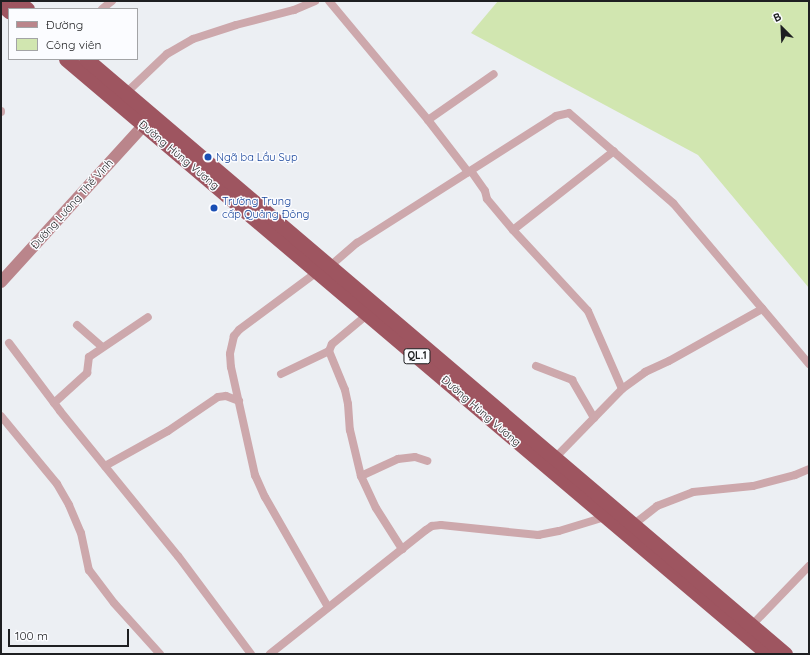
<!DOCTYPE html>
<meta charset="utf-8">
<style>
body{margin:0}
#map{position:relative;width:810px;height:655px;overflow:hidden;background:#eceff3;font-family:Quicksand,sans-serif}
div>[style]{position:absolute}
.green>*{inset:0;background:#d1e6b0}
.street>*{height:8px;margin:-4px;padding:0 4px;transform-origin:4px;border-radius:4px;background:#cda8ac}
.secondary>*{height:12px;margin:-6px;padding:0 6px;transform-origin:6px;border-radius:6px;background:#ba858b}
.highway>*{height:15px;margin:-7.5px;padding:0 7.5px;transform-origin:7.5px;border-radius:7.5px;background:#9e5560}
.dots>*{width:11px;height:11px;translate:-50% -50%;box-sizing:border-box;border:2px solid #fbfcff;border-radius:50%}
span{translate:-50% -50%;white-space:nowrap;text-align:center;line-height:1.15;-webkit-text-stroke:3px #fbfcff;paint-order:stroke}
.shield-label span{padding:1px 3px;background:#fbfcff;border:1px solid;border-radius:3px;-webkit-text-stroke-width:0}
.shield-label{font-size:10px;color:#1e1f21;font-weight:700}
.street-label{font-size:11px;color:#1e1f21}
.transit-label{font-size:11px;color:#164399}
.left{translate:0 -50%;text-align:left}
.frame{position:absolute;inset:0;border:2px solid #1e1f21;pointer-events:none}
.legend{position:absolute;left:8px;top:8px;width:130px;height:52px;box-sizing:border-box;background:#fbfcff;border:1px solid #a3a4a6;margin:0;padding:5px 7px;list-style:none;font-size:12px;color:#1e1f21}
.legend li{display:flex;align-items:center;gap:8px;height:20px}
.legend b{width:20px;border:1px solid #a3a4a6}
.north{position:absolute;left:762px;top:8px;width:40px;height:40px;-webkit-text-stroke:3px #fbfcff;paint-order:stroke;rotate:336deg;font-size:11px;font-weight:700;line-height:16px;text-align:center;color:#1e1f21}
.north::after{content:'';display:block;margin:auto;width:14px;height:18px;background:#1e1f21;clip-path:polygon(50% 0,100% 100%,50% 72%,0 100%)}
.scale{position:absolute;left:8px;top:629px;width:121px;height:18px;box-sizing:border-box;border:2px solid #1e1f21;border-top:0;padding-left:5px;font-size:12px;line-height:14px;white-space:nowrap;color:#1e1f21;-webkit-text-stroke:3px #fbfcff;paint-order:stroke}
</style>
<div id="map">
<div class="green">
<i style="clip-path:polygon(498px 1px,809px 1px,809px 288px,698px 155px,471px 33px)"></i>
</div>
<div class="street">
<i style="left:329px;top:1px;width:155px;rotate:50.2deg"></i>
<i style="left:428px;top:120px;width:66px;rotate:52.4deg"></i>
<i style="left:102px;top:9px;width:13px;rotate:-39deg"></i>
<i style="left:126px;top:93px;width:57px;rotate:-43.6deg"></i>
<i style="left:167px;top:54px;width:30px;rotate:-30deg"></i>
<i style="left:193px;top:39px;width:45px;rotate:-18deg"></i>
<i style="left:236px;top:25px;width:60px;rotate:-14.5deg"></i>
<i style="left:294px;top:10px;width:23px;rotate:-23deg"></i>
<i style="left:1px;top:111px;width:1px;rotate:90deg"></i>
<i style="left:428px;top:120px;width:80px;rotate:-34.9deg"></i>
<i style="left:471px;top:171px;width:24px;rotate:55deg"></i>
<i style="left:485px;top:191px;width:8px;rotate:76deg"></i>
<i style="left:487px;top:199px;width:40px;rotate:50deg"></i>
<i style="left:513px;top:230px;width:110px;rotate:47.2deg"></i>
<i style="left:588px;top:311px;width:85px;rotate:66.4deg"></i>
<i style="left:513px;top:230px;width:128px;rotate:-38deg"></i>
<i style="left:329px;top:267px;width:37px;rotate:-41deg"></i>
<i style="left:357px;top:243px;width:236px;rotate:-32.5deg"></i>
<i style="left:556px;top:116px;width:13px;rotate:-13deg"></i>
<i style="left:569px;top:113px;width:138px;rotate:40.9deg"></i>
<i style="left:673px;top:203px;width:211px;rotate:49.8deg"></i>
<i style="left:317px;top:272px;width:97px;rotate:143.4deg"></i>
<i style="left:239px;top:330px;width:8px;rotate:130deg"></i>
<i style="left:234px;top:336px;width:18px;rotate:103deg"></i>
<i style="left:230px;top:354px;width:13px;rotate:86deg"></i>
<i style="left:231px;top:367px;width:111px;rotate:77.5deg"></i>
<i style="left:255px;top:475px;width:24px;rotate:66deg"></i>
<i style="left:265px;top:497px;width:127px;rotate:60.2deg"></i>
<i style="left:368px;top:314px;width:47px;rotate:140.2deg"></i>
<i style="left:332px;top:344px;width:8px;rotate:113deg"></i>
<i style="left:329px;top:351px;width:42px;rotate:67.7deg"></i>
<i style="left:345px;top:390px;width:14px;rotate:78deg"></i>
<i style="left:348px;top:404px;width:26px;rotate:86deg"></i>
<i style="left:350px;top:430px;width:47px;rotate:76.6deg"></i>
<i style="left:361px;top:476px;width:35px;rotate:65deg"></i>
<i style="left:376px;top:508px;width:49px;rotate:57.6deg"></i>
<i style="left:77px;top:325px;width:33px;rotate:41deg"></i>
<i style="left:9px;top:343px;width:85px;rotate:53.1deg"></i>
<i style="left:60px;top:411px;width:187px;rotate:50.9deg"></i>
<i style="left:178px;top:556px;width:122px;rotate:53.3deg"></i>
<i style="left:536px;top:366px;width:39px;rotate:21deg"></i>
<i style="left:572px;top:380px;width:44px;rotate:59.9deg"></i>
<i style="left:281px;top:374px;width:53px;rotate:-25.6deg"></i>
<i style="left:54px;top:403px;width:45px;rotate:-42.3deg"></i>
<i style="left:87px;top:373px;width:16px;rotate:-83deg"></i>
<i style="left:89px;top:357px;width:71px;rotate:-34.1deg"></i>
<i style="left:1px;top:416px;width:88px;rotate:50.5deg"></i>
<i style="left:57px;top:484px;width:24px;rotate:60deg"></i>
<i style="left:69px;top:505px;width:30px;rotate:67deg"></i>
<i style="left:81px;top:533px;width:38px;rotate:78deg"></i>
<i style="left:89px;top:570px;width:41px;rotate:52.9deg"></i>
<i style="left:114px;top:603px;width:69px;rotate:48deg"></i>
<i style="left:555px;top:458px;width:96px;rotate:-45.8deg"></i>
<i style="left:622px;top:389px;width:29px;rotate:-36deg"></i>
<i style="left:645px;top:372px;width:26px;rotate:-25deg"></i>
<i style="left:669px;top:361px;width:107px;rotate:-29.2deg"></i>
<i style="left:105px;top:466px;width:72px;rotate:-29.1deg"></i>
<i style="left:168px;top:431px;width:60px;rotate:-34.2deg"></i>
<i style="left:218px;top:397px;width:8px;rotate:-7deg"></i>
<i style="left:226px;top:396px;width:14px;rotate:21deg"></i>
<i style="left:361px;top:476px;width:41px;rotate:-24.7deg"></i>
<i style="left:398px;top:459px;width:17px;rotate:-7deg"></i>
<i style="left:415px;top:457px;width:13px;rotate:18deg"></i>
<i style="left:633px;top:525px;width:31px;rotate:-38deg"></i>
<i style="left:657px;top:506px;width:39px;rotate:-21deg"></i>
<i style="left:693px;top:492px;width:60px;rotate:-5.7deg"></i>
<i style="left:753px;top:486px;width:43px;rotate:-14.7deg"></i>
<i style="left:795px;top:475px;width:15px;rotate:-23deg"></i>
<i style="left:752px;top:625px;width:82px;rotate:-46deg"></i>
<i style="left:270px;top:654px;width:199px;rotate:-38.5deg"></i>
<i style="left:426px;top:530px;width:7px;rotate:-34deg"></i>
<i style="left:432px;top:526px;width:9px;rotate:-6deg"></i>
<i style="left:441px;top:525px;width:98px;rotate:5.9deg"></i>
<i style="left:538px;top:535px;width:21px;rotate:-11deg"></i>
<i style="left:559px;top:531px;width:48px;rotate:-16.9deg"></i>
</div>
<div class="secondary">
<i style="left:1px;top:282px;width:212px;rotate:-47.7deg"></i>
</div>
<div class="highway">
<i style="left:17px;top:1px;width:13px;rotate:39deg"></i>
<i style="left:1px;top:4px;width:11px;rotate:41deg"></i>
<i style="left:66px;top:59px;width:920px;rotate:40.28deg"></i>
<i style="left:86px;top:59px;width:918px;rotate:40.4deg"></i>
</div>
<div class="dots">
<i style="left:208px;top:157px;background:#1a4fb4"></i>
<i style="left:214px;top:208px;background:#1a4fb4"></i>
</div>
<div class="shield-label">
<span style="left:417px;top:356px">QL.1</span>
</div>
<div class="street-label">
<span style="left:179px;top:155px;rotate:40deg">Đường Hùng Vương</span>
<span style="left:72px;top:204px;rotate:-48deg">Đường Lương Thế Vinh</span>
<span style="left:481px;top:411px;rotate:41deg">Đường Hùng Vương</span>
</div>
<div class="transit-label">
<span class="left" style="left:216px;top:157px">Ngã ba Lầu Sụp</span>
<span class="left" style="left:222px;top:208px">Trường Trung<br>cấp Quảng Đông</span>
</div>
<div class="frame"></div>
<ul class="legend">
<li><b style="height:5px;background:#ba858b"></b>Đường</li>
<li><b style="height:11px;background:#d1e6b0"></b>Công viên</li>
</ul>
<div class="north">B</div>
<div class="scale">100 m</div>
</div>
